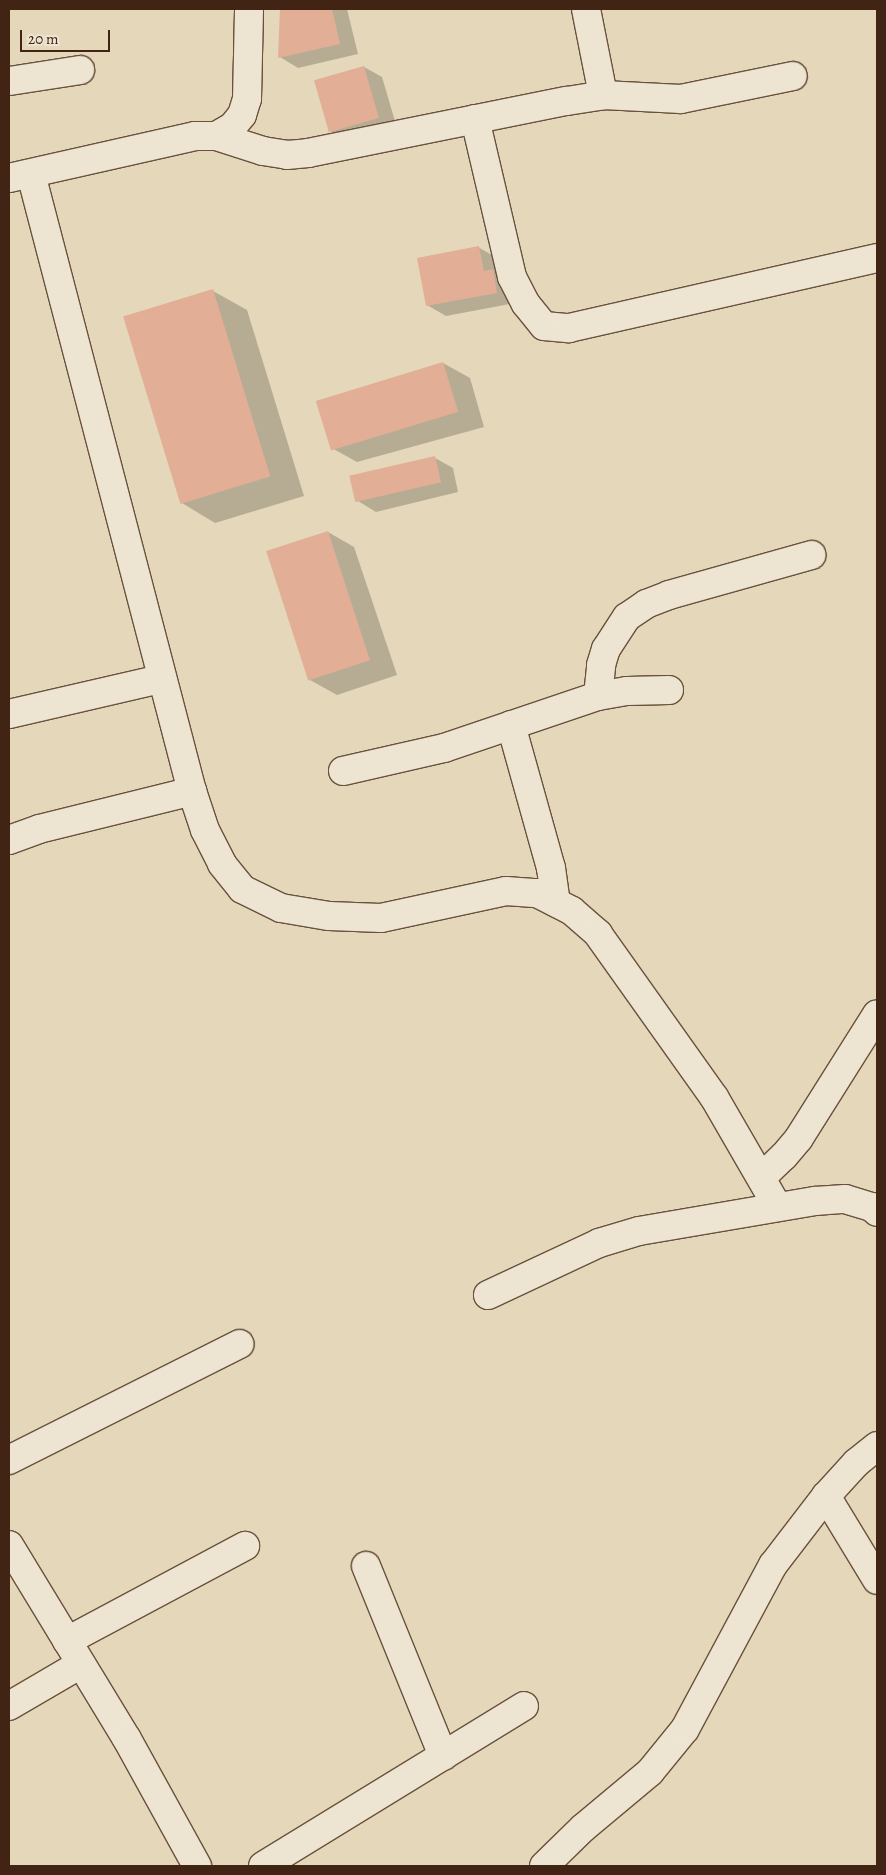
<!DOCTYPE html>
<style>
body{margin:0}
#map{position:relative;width:886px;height:1875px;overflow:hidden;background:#e4d7ba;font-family:Alegreya,serif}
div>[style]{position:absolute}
.shadow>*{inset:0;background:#0003}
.building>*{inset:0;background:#e2ae95;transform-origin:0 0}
.roads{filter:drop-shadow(1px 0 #6a513d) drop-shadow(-1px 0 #6a513d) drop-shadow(0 1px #6a513d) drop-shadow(0 -1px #6a513d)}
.minor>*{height:28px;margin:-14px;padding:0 14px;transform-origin:14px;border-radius:14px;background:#ede5d2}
span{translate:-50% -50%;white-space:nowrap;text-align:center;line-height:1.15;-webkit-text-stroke:4px #ede5d2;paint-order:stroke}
.frame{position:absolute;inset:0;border:10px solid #412413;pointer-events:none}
.scale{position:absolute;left:20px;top:30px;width:90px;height:22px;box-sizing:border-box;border:2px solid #412413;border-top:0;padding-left:6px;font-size:15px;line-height:18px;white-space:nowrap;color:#412413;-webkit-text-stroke:4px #ede5d2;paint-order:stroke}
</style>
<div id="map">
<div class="shadow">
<i style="clip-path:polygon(282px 9px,347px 9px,358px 54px,298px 68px,280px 57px)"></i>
<i style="clip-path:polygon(364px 67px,382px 77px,397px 128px,348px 142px,330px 131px)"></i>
<i style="clip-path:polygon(478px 247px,497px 258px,515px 303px,446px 316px,427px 305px)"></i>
<i style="clip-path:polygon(213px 291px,247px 310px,304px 496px,215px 523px,182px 503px)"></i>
<i style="clip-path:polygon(443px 363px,470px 378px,484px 427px,357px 462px,330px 447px)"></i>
<i style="clip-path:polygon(435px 458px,453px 468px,458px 492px,376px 512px,358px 501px)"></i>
<i style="clip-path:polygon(328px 532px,354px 547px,397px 675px,337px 695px,310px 680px)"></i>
</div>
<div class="building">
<i style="clip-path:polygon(280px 9px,332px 9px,340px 44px,278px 58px)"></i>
<i style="left:364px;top:66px;width:54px;height:52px;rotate:74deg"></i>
<i style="clip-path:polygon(479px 246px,484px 271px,493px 269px,497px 293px,426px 306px,417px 258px)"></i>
<i style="left:213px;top:289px;width:196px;height:94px;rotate:73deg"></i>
<i style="left:443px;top:362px;width:52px;height:133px;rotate:73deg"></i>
<i style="left:435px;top:456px;width:27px;height:88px;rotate:77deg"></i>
<i style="left:328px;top:531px;width:136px;height:65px;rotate:72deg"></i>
</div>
<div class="roads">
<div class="minor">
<i style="left:586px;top:9px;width:88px;rotate:78.8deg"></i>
<i style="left:9px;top:81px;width:72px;rotate:-8.8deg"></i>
<i style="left:475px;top:119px;width:162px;rotate:76.8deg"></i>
<i style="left:512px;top:277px;width:30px;rotate:63deg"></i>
<i style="left:526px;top:304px;width:28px;rotate:51deg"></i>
<i style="left:544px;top:326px;width:25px;rotate:5deg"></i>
<i style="left:569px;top:328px;width:316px;rotate:-12.8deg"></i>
<i style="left:216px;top:136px;width:20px;rotate:-30deg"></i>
<i style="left:233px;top:126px;width:14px;rotate:-51deg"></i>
<i style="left:242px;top:115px;width:17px;rotate:-73deg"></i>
<i style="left:247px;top:99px;width:90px;rotate:-88.7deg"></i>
<i style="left:31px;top:174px;width:638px;rotate:75.38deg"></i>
<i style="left:9px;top:178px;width:191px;rotate:-12.7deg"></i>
<i style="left:195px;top:136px;width:21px"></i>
<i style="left:216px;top:136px;width:49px;rotate:17.7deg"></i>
<i style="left:263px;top:151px;width:24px;rotate:9deg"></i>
<i style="left:287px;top:155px;width:21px;rotate:-5deg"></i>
<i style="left:308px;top:153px;width:264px;rotate:-11.4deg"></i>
<i style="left:567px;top:101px;width:36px;rotate:-9deg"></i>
<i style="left:603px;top:95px;width:78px;rotate:2.9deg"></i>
<i style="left:681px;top:99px;width:114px;rotate:-11.6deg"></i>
<i style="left:598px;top:696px;width:31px;rotate:-84deg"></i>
<i style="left:601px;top:665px;width:17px;rotate:-73deg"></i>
<i style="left:606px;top:649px;width:38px;rotate:-57deg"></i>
<i style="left:627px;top:617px;width:23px;rotate:-34deg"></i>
<i style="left:646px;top:604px;width:25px;rotate:-21deg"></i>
<i style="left:669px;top:595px;width:148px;rotate:-15.7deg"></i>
<i style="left:9px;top:714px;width:156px;rotate:-13deg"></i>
<i style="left:511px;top:725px;width:148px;rotate:74.4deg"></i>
<i style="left:551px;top:868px;width:35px;rotate:82deg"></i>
<i style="left:343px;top:771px;width:104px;rotate:-12.8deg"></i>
<i style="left:444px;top:748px;width:163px;rotate:-18.7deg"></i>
<i style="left:598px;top:696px;width:29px;rotate:-10deg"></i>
<i style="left:627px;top:691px;width:42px;rotate:-1.4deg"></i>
<i style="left:9px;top:840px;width:32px;rotate:-20deg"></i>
<i style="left:39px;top:829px;width:158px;rotate:-13.9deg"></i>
<i style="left:192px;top:791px;width:41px;rotate:71.6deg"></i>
<i style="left:205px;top:830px;width:38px;rotate:63deg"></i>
<i style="left:222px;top:864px;width:32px;rotate:51deg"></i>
<i style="left:242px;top:889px;width:43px;rotate:26deg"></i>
<i style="left:281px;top:908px;width:49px;rotate:9.5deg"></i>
<i style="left:329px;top:916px;width:52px;rotate:2.2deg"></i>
<i style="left:381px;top:918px;width:128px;rotate:-12.2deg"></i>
<i style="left:506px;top:891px;width:31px;rotate:4deg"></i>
<i style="left:537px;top:893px;width:39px;rotate:27deg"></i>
<i style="left:572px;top:911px;width:35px;rotate:41deg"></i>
<i style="left:598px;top:934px;width:200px;rotate:54.6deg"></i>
<i style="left:714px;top:1097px;width:126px;rotate:60deg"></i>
<i style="left:762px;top:1177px;width:30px;rotate:-44deg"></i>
<i style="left:784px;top:1156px;width:23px;rotate:-50deg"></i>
<i style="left:799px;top:1138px;width:146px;rotate:-57.8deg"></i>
<i style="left:488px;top:1295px;width:123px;rotate:-25.1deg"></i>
<i style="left:599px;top:1243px;width:42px;rotate:-16.7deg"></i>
<i style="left:639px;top:1231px;width:179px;rotate:-9.7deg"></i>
<i style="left:815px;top:1201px;width:30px;rotate:-4deg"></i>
<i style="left:845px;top:1199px;width:28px;rotate:17deg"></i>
<i style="left:872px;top:1207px;width:7px;rotate:45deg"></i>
<i style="left:9px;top:1460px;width:258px;rotate:-26.7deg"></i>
<i style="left:826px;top:1496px;width:98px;rotate:58.7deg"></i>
<i style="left:9px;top:1545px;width:227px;rotate:58.7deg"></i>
<i style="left:127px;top:1739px;width:145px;rotate:61.1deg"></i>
<i style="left:366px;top:1566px;width:205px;rotate:67.9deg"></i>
<i style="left:67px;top:1641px;width:202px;rotate:-28.1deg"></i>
<i style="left:9px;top:1706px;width:83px;rotate:-30.3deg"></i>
<i style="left:263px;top:1866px;width:306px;rotate:-31.5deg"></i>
<i style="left:544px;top:1866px;width:54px;rotate:-44.3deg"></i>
<i style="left:583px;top:1828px;width:87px;rotate:-39.9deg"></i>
<i style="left:650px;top:1772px;width:55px;rotate:-50.9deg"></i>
<i style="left:685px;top:1729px;width:186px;rotate:-61.8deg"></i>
<i style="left:773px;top:1565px;width:87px;rotate:-52.5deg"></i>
<i style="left:826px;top:1496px;width:45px;rotate:-47.7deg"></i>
<i style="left:856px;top:1463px;width:27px;rotate:-39deg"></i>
</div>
</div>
<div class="frame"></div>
<div class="scale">20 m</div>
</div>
